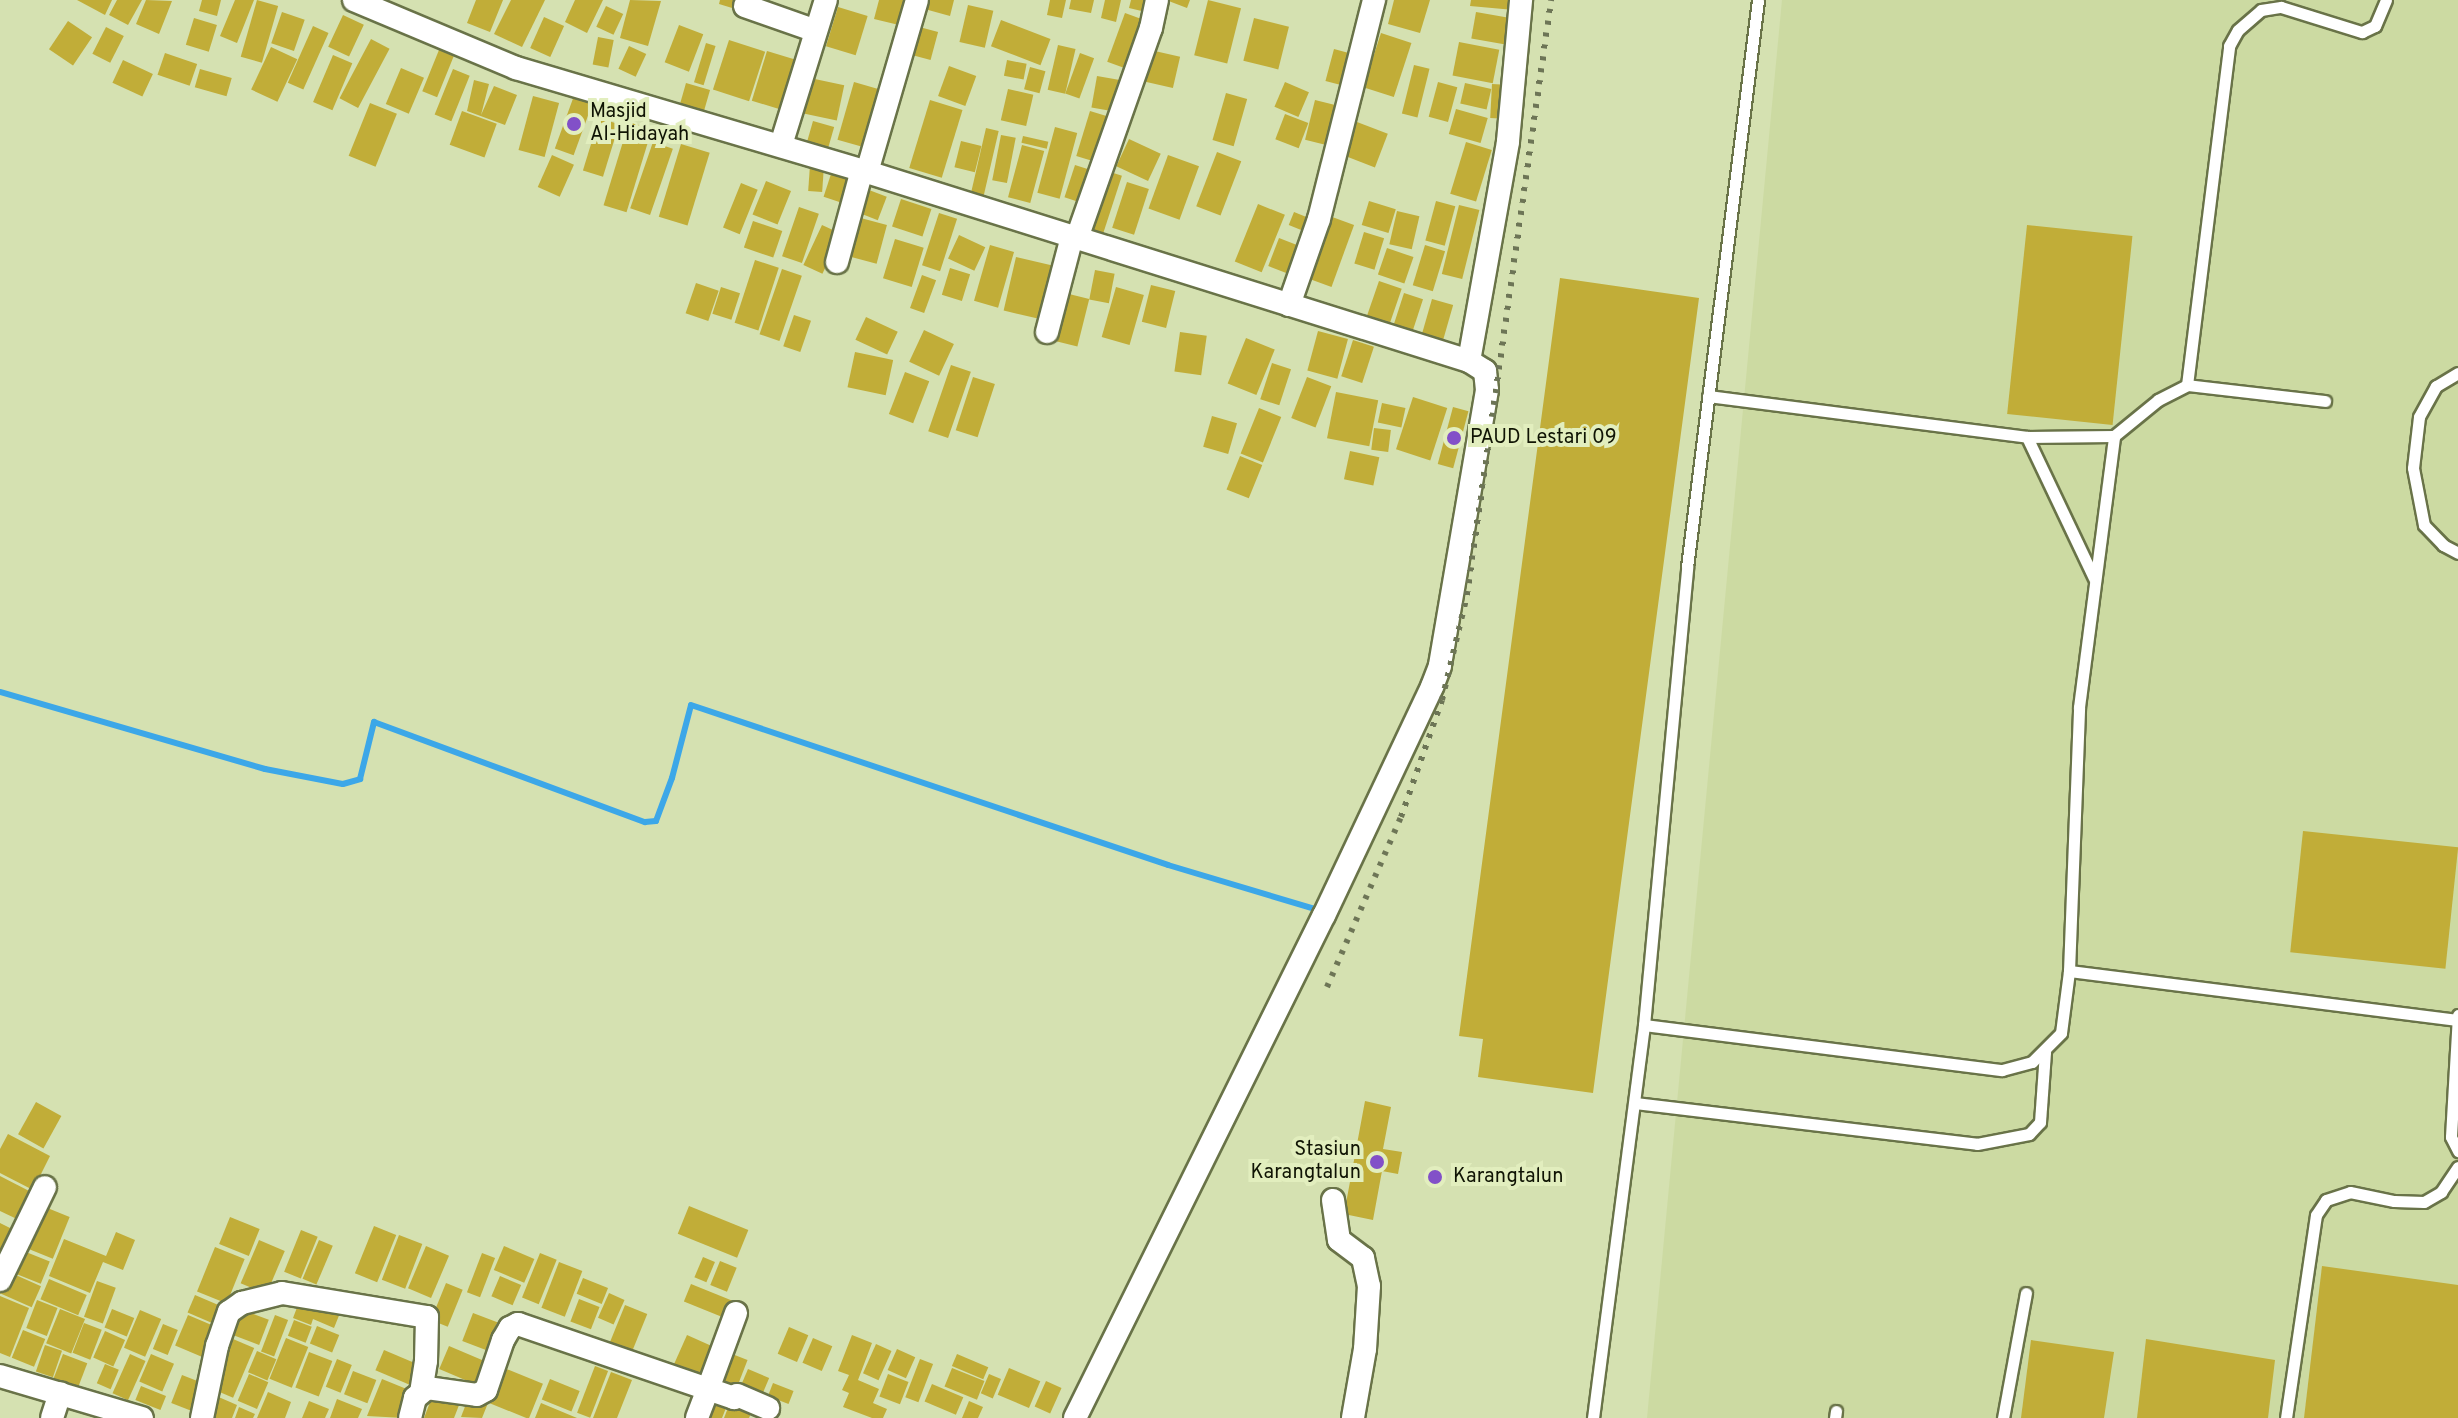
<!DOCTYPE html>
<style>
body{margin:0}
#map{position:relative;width:2458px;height:1418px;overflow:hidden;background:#d5e1b1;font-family:Overpass,sans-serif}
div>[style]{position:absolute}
.built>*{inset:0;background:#ccdaa2}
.stream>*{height:6px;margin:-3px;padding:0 3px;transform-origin:3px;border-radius:3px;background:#3ca7e8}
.building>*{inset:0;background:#c1ad38;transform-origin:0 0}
.roads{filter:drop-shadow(2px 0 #697348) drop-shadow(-2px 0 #697348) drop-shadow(0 2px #697348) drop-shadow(0 -2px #697348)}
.service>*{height:11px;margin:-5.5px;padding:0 5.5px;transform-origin:5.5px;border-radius:5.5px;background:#fff}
.minor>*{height:22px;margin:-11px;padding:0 11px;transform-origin:11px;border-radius:11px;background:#fff}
.rail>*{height:6px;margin-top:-3px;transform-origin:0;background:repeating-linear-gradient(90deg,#6d7556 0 4px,transparent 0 12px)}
.dots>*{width:22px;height:22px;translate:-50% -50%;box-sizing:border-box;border:4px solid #e2eebe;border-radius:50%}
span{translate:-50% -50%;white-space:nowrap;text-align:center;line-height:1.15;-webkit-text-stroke:8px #e2eebe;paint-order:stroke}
.poi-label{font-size:20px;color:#101404}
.left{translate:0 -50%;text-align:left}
.right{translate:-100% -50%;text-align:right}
</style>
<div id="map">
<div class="built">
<i style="clip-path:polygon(1782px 0,2458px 0,2458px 1418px,1647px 1418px)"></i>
</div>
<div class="stream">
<i style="left:0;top:692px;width:276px;rotate:16.2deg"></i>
<i style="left:265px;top:769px;width:79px;rotate:10.9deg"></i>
<i style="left:343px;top:784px;width:18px;rotate:-16deg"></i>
<i style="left:360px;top:779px;width:59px;rotate:-76.2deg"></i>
<i style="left:374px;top:722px;width:289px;rotate:20.3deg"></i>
<i style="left:645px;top:822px;width:11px;rotate:-5deg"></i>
<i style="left:656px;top:821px;width:46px;rotate:-69.6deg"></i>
<i style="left:672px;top:778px;width:75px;rotate:-75.4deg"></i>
<i style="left:691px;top:705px;width:503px;rotate:18.54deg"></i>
<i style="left:1168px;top:865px;width:153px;rotate:16.7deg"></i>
</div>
<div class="building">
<i style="clip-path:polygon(77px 0,112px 0,105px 15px)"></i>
<i style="clip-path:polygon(117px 0,142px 0,128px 25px,109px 15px)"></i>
<i style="clip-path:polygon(146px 0,172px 1px,159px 34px,136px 24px)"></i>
<i style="clip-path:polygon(202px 0,221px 0,217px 16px,199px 11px)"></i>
<i style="clip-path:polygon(235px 0,254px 0,237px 43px,220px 36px)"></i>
<i style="left:257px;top:0;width:22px;height:59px;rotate:16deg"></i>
<i style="clip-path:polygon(476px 0,503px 0,490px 32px,467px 23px)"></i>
<i style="clip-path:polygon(511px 0,545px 0,522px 47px,494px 34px)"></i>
<i style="clip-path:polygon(575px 0,603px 0,587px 33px,565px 22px)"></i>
<i style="clip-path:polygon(630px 0,661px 1px,648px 46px,620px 38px)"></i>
<i style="clip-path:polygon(720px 0,745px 0,742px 11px,719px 4px)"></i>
<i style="clip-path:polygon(879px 0,905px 0,899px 25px,874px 19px)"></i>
<i style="clip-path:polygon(923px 0,954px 0,950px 16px,921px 8px)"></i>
<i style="clip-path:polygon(1050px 0,1066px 0,1062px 18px,1047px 15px)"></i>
<i style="clip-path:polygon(1071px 0,1094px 0,1091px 13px,1069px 9px)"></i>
<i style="clip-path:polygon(1105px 0,1121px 0,1116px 22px,1101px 18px)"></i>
<i style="clip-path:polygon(1131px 0,1153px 0,1150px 13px,1129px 8px)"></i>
<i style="clip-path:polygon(1166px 0,1190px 0,1187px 8px)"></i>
<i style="left:1208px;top:0;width:34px;height:57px;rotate:14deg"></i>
<i style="clip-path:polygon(1394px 0,1430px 0,1420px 33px,1388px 24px)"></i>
<i style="clip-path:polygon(1471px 0,1515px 0,1514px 10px,1470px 6px)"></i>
<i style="left:968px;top:5px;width:26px;height:38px;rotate:13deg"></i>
<i style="left:606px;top:6px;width:19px;height:23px;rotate:25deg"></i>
<i style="left:838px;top:7px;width:31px;height:41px;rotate:17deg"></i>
<i style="left:282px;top:12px;width:24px;height:33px;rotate:19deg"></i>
<i style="left:1476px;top:12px;width:39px;height:27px;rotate:10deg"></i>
<i style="left:1125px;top:13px;width:27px;height:52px;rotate:20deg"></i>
<i style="left:343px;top:15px;width:23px;height:35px;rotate:25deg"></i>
<i style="left:544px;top:17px;width:22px;height:34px;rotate:24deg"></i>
<i style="left:194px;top:18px;width:24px;height:28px;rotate:17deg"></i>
<i style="left:1254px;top:18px;width:36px;height:44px;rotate:14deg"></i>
<i style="left:1001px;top:20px;width:53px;height:28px;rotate:21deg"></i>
<i style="left:68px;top:21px;width:29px;height:34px;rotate:34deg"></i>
<i style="left:679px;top:25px;width:26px;height:40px;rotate:21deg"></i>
<i style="left:912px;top:25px;width:27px;height:29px;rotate:15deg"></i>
<i style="left:313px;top:26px;width:17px;height:62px;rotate:24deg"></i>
<i style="left:106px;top:27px;width:20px;height:30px;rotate:27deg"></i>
<i style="left:1381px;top:33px;width:32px;height:57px;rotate:18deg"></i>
<i style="left:598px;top:37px;width:16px;height:28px;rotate:11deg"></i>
<i style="left:371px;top:39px;width:21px;height:67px;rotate:28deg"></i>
<i style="left:729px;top:40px;width:38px;height:52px;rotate:18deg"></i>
<i style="left:1459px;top:42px;width:41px;height:34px;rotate:11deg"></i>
<i style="left:706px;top:43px;width:10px;height:41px;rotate:17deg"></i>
<i style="left:441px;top:45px;width:16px;height:50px;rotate:22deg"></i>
<i style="left:1058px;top:45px;width:18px;height:46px;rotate:13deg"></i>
<i style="left:629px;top:46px;width:19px;height:25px;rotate:25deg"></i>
<i style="left:271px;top:47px;width:29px;height:47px;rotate:25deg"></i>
<i style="left:1146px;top:49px;width:35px;height:32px;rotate:13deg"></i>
<i style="left:1334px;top:49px;width:23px;height:33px;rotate:15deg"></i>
<i style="left:767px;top:51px;width:37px;height:52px;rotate:17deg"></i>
<i style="left:165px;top:53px;width:34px;height:23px;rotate:19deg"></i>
<i style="left:1080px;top:53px;width:15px;height:43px;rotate:20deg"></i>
<i style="left:333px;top:55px;width:21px;height:51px;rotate:23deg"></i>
<i style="left:123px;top:60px;width:33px;height:25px;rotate:25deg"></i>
<i style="left:1007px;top:60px;width:20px;height:16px;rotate:11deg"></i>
<i style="left:1414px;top:65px;width:16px;height:50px;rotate:14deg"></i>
<i style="left:949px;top:66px;width:29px;height:32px;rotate:20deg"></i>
<i style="left:1030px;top:67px;width:16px;height:23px;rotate:15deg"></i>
<i style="left:401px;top:68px;width:25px;height:39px;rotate:23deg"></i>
<i style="left:200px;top:69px;width:33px;height:19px;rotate:16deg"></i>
<i style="left:453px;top:69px;width:18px;height:49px;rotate:22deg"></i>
<i style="left:1097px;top:76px;width:29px;height:32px;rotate:10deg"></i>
<i style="left:810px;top:78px;width:35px;height:36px;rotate:12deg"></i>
<i style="clip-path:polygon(474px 80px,489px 84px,481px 115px,494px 86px,517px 95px,505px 125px,467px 111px)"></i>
<i style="left:854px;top:82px;width:35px;height:60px;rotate:16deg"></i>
<i style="left:1285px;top:82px;width:26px;height:27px;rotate:23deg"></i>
<i style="left:1438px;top:82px;width:20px;height:36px;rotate:15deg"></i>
<i style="left:686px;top:83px;width:25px;height:28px;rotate:16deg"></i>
<i style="left:1465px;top:83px;width:27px;height:21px;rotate:13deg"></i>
<i style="left:1492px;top:84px;width:18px;height:34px;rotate:3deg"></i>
<i style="left:1008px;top:89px;width:26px;height:32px;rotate:13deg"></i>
<i style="left:575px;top:93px;width:20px;height:59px;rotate:20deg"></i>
<i style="left:1226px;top:93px;width:22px;height:49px;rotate:16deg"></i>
<i style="left:533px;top:96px;width:27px;height:56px;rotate:15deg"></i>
<i style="left:930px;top:100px;width:34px;height:71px;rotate:17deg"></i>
<i style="left:1315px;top:100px;width:29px;height:41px;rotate:14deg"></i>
<i style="left:370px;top:103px;width:29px;height:57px;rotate:22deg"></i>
<i style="left:1456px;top:109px;width:33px;height:26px;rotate:16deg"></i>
<i style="left:462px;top:111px;width:37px;height:36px;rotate:20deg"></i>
<i style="left:1090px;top:111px;width:24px;height:47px;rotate:17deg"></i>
<i style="left:1285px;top:114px;width:25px;height:27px;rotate:21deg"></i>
<i style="left:599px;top:118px;width:21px;height:55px;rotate:17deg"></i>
<i style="left:813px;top:121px;width:22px;height:28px;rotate:16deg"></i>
<i style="left:629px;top:122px;width:24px;height:87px;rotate:17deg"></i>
<i style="left:1357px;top:122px;width:33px;height:36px;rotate:21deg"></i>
<i style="left:1055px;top:127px;width:23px;height:68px;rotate:15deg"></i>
<i style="left:986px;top:128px;width:13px;height:71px;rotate:13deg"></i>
<i style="left:1001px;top:135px;width:15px;height:46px;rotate:11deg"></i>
<i style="left:1023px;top:136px;width:26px;height:7px;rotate:13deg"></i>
<i style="left:1129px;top:139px;width:35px;height:30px;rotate:25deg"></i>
<i style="left:961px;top:141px;width:21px;height:27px;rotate:14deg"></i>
<i style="left:653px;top:142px;width:21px;height:70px;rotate:19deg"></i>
<i style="left:1466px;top:142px;width:27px;height:54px;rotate:17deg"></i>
<i style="left:681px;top:144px;width:30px;height:76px;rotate:17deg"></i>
<i style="left:1022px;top:145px;width:23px;height:54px;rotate:15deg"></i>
<i style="left:1217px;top:152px;width:26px;height:58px;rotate:21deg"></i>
<i style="left:552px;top:155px;width:24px;height:35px;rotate:24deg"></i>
<i style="left:1168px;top:155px;width:33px;height:57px;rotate:20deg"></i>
<i style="left:810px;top:165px;width:14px;height:26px;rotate:4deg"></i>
<i style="left:1075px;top:165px;width:23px;height:34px;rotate:18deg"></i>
<i style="left:1101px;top:169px;width:22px;height:60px;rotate:18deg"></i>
<i style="left:831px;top:174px;width:19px;height:24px;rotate:18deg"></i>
<i style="left:766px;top:181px;width:27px;height:36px;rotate:22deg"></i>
<i style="left:1127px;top:182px;width:23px;height:48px;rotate:18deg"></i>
<i style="left:741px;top:183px;width:18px;height:48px;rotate:22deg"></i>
<i style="left:869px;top:190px;width:19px;height:25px;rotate:21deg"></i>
<i style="left:901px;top:199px;width:32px;height:29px;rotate:18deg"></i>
<i style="left:1369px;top:201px;width:28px;height:25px;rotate:17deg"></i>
<i style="left:1436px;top:201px;width:20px;height:41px;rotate:15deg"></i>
<i style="left:1258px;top:204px;width:29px;height:62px;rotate:22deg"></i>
<i style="left:1459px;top:205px;width:21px;height:71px;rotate:14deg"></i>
<i style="left:799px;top:207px;width:21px;height:52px;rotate:19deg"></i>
<i style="left:1397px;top:211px;width:23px;height:34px;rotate:13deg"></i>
<i style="left:1294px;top:212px;width:24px;height:14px;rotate:22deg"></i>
<i style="left:939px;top:213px;width:19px;height:55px;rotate:18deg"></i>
<i style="left:1324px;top:214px;width:32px;height:66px;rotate:20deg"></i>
<i style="left:857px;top:217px;width:31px;height:40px;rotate:15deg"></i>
<i style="left:753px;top:221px;width:31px;height:28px;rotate:19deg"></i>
<i style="left:822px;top:225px;width:21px;height:44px;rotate:25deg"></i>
<i style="left:2027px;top:225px;width:106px;height:190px;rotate:6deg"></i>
<i style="left:1364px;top:232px;width:21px;height:33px;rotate:17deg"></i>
<i style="left:959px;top:235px;width:29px;height:26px;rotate:25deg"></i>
<i style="left:1279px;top:238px;width:22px;height:30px;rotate:21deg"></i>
<i style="left:895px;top:239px;width:30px;height:41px;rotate:17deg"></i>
<i style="left:990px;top:245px;width:25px;height:58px;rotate:16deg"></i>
<i style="left:1425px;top:245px;width:21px;height:42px;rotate:17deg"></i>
<i style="left:1387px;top:248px;width:28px;height:28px;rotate:19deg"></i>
<i style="left:1016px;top:257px;width:44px;height:55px;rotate:13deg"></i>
<i style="left:755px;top:260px;width:25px;height:66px;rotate:18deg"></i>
<i style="left:950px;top:268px;width:21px;height:28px;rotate:17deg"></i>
<i style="left:782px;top:269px;width:21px;height:69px;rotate:19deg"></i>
<i style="left:1095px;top:270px;width:20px;height:30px;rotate:11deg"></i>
<i style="left:922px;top:275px;width:15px;height:35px;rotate:20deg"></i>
<i style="clip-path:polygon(1560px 278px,1699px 298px,1593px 1093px,1478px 1077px,1483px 1039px,1459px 1036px)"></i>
<i style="left:1379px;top:281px;width:24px;height:44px;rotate:19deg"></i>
<i style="left:696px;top:283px;width:24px;height:32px;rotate:19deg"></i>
<i style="left:1151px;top:285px;width:25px;height:38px;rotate:14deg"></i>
<i style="left:721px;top:287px;width:20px;height:28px;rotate:18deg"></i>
<i style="left:1116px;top:287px;width:29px;height:52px;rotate:16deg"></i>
<i style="left:1065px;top:293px;width:25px;height:49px;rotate:14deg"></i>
<i style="left:1404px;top:293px;width:20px;height:37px;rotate:18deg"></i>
<i style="left:1432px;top:299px;width:22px;height:44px;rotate:16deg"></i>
<i style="left:794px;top:315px;width:18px;height:33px;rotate:19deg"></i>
<i style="left:866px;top:317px;width:35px;height:25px;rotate:25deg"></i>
<i style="left:924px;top:330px;width:33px;height:35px;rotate:25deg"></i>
<i style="left:1318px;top:331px;width:31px;height:41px;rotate:15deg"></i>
<i style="left:1180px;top:332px;width:27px;height:40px;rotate:8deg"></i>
<i style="left:1246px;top:338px;width:31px;height:49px;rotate:22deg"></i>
<i style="left:1353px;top:340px;width:22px;height:38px;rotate:18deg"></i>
<i style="left:855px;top:352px;width:39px;height:36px;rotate:12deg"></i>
<i style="left:1272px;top:363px;width:20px;height:38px;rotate:18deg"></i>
<i style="left:951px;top:365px;width:21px;height:70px;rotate:19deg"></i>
<i style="left:905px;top:372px;width:26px;height:45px;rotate:21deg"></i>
<i style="left:973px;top:377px;width:23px;height:56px;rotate:18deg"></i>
<i style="left:1307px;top:377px;width:26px;height:44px;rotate:21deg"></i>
<i style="left:1336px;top:392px;width:43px;height:47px;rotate:11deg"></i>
<i style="left:1413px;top:397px;width:36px;height:55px;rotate:18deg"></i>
<i style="left:1382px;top:403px;width:24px;height:20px;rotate:12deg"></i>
<i style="left:1453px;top:407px;width:16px;height:59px;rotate:15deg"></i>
<i style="left:1259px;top:408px;width:24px;height:49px;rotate:22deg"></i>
<i style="left:1212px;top:416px;width:26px;height:32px;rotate:16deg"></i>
<i style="left:1374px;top:428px;width:17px;height:22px;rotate:7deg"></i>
<i style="left:1350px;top:451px;width:30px;height:29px;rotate:12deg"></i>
<i style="left:1240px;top:456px;width:24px;height:36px;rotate:22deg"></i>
<i style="left:2303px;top:831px;width:156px;height:122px;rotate:6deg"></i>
<i style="clip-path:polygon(1365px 1101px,1391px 1107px,1383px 1149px,1402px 1152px,1398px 1174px,1382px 1171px,1373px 1220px,1344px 1214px)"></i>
<i style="left:36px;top:1102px;width:29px;height:37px;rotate:29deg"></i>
<i style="clip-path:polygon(8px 1134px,50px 1156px,33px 1190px,0 1173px,0 1149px)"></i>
<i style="clip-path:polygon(0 1176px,33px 1193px,19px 1220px,0 1211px)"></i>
<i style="left:40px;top:1205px;width:32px;height:45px;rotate:22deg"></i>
<i style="left:689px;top:1206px;width:64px;height:30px;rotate:22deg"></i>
<i style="left:230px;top:1217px;width:32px;height:29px;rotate:22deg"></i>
<i style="clip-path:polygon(0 1223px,14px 1230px,0 1254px)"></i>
<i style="left:374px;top:1226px;width:24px;height:51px;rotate:22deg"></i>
<i style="left:301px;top:1230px;width:18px;height:45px;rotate:22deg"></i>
<i style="clip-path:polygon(116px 1232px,135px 1240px,123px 1270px,103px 1262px,90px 1293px,49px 1276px,64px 1239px,106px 1256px)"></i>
<i style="left:399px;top:1235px;width:25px;height:48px;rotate:21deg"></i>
<i style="left:259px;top:1240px;width:28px;height:47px;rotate:23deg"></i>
<i style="left:319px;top:1240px;width:15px;height:42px;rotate:23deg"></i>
<i style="left:426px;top:1246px;width:25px;height:46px;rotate:23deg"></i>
<i style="left:504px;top:1246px;width:33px;height:26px;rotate:23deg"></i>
<i style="left:215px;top:1247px;width:32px;height:48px;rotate:22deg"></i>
<i style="left:21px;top:1250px;width:31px;height:24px;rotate:22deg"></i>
<i style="left:482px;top:1253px;width:14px;height:42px;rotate:21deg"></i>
<i style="left:540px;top:1253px;width:18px;height:48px;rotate:22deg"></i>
<i style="left:703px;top:1257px;width:13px;height:22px;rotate:23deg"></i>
<i style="left:720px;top:1261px;width:18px;height:26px;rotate:22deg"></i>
<i style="left:559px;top:1262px;width:25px;height:49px;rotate:21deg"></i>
<i style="clip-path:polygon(2322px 1266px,2458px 1285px,2458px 1418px,2304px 1418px)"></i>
<i style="left:9px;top:1272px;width:35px;height:23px;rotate:24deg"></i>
<i style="left:500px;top:1276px;width:23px;height:22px;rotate:23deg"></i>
<i style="left:583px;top:1278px;width:27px;height:17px;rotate:22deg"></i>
<i style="left:49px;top:1279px;width:41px;height:22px;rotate:23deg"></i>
<i style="left:97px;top:1281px;width:20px;height:38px;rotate:20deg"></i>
<i style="left:446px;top:1283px;width:18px;height:40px;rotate:22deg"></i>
<i style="left:691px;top:1284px;width:48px;height:19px;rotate:22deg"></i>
<i style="left:609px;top:1293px;width:17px;height:27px;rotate:24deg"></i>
<i style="left:195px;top:1295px;width:26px;height:19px;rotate:23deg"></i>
<i style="clip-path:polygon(0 1296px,29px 1308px,10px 1357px,0 1353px)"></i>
<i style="clip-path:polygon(301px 1297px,340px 1313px,334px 1328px,313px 1319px,311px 1325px,293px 1318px)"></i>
<i style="left:579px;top:1299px;width:22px;height:24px;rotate:21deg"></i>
<i style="left:37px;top:1300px;width:22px;height:30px;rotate:21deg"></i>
<i style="left:625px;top:1305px;width:24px;height:40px;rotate:22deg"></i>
<i style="left:238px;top:1308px;width:33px;height:27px;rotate:21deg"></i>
<i style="left:60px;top:1309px;width:27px;height:37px;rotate:22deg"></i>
<i style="left:112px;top:1309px;width:24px;height:20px;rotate:22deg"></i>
<i style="left:140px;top:1310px;width:23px;height:41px;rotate:23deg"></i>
<i style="left:473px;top:1313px;width:26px;height:30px;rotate:21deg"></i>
<i style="left:188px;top:1315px;width:34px;height:33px;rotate:23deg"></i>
<i style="left:275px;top:1315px;width:14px;height:39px;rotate:21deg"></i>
<i style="left:294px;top:1320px;width:19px;height:17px;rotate:21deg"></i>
<i style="left:84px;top:1323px;width:19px;height:32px;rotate:21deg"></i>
<i style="left:163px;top:1324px;width:16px;height:27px;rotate:22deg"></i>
<i style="left:317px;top:1326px;width:24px;height:19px;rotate:22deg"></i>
<i style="left:789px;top:1327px;width:21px;height:29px;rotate:23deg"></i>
<i style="left:23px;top:1330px;width:24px;height:30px;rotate:22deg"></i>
<i style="left:105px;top:1331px;width:22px;height:29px;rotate:24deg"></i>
<i style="left:687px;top:1335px;width:35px;height:38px;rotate:24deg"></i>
<i style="clip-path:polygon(852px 1335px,872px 1343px,858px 1380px,879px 1389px,873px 1403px,887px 1409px,883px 1418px,872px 1418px,843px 1407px,849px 1393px,842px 1390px,849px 1375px,838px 1371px)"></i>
<i style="left:286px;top:1338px;width:24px;height:44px;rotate:22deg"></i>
<i style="left:813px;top:1338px;width:21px;height:27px;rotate:23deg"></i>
<i style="left:233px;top:1339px;width:23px;height:54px;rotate:23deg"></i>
<i style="clip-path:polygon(2146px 1339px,2275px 1360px,2268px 1418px,2137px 1418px)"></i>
<i style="clip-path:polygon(2031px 1340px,2114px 1352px,2104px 1418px,2021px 1418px)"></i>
<i style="left:876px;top:1344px;width:17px;height:32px;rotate:24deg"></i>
<i style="left:45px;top:1345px;width:18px;height:28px;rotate:19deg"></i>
<i style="left:449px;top:1346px;width:41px;height:25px;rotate:23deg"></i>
<i style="left:897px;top:1349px;width:20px;height:23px;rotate:24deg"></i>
<i style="left:384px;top:1350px;width:41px;height:22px;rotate:23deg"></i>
<i style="left:257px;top:1351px;width:21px;height:23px;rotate:23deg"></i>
<i style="left:309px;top:1352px;width:25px;height:38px;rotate:21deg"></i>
<i style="left:727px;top:1352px;width:22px;height:38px;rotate:21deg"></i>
<i style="left:63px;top:1354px;width:26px;height:29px;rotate:21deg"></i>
<i style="left:130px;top:1354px;width:17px;height:43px;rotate:24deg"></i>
<i style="left:151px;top:1354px;width:25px;height:30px;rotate:23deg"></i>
<i style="left:957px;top:1354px;width:34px;height:13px;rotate:23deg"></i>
<i style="left:337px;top:1359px;width:16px;height:30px;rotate:22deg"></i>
<i style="left:920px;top:1359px;width:14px;height:41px;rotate:21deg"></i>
<i style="left:105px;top:1364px;width:15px;height:21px;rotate:23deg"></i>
<i style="left:595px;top:1366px;width:14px;height:50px;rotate:21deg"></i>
<i style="left:504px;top:1368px;width:42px;height:38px;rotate:22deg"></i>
<i style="left:952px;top:1368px;width:35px;height:20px;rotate:22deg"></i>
<i style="left:1009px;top:1368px;width:34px;height:29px;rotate:23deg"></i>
<i style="left:748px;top:1369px;width:23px;height:27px;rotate:23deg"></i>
<i style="left:353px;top:1371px;width:25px;height:25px;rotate:21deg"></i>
<i style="clip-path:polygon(611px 1372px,632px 1380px,617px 1418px,593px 1418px)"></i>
<i style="left:249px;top:1374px;width:21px;height:29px;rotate:23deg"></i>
<i style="left:888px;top:1374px;width:22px;height:24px;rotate:21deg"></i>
<i style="left:989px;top:1374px;width:13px;height:21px;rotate:23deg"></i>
<i style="left:182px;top:1375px;width:22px;height:30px;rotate:21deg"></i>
<i style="clip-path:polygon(382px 1379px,414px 1392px,404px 1418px,367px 1416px)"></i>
<i style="left:550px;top:1379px;width:32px;height:22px;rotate:22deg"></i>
<i style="left:1046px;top:1381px;width:17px;height:28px;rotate:24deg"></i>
<i style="left:773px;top:1383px;width:22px;height:14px;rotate:21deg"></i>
<i style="left:932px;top:1384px;width:34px;height:19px;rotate:23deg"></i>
<i style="left:141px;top:1386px;width:27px;height:15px;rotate:22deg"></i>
<i style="clip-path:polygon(435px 1389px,461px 1400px,454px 1418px,424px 1418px)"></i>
<i style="clip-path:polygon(268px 1392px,291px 1402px,285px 1418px,257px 1418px)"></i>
<i style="clip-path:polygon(214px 1395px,237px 1405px,232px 1418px,204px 1418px)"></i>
<i style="clip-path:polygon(469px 1396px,488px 1403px,482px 1418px,461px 1417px)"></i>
<i style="clip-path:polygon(711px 1396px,728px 1403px,722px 1418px,703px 1418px)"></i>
<i style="clip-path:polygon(337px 1399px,362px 1409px,358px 1418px,330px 1418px)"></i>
<i style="clip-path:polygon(731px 1400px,753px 1409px,749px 1418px,724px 1418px)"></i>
<i style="clip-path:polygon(309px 1401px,329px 1409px,325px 1418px,302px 1418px)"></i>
<i style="clip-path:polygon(969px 1401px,983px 1407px,978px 1418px,962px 1418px)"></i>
<i style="clip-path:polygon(541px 1403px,577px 1418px,535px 1418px)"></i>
<i style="clip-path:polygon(239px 1407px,255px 1414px,253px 1418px,235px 1418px)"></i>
</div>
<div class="roads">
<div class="service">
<i style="left:2458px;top:373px;width:26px;rotate:149deg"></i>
<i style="left:2436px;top:386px;width:35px;rotate:119deg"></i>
<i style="left:2419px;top:417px;width:51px;rotate:96.7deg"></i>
<i style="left:2413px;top:468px;width:58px;rotate:79.1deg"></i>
<i style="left:2424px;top:525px;width:28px;rotate:46deg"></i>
<i style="left:2443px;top:545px;width:17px;rotate:28deg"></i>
<i style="left:2187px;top:385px;width:139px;rotate:6.6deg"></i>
<i style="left:1708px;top:396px;width:322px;rotate:7.3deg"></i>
<i style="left:2027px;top:437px;width:87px;rotate:-0.7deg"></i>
<i style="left:2114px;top:436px;width:57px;rotate:-39.3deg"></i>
<i style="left:2158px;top:400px;width:33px;rotate:-27deg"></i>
<i style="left:2187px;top:385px;width:342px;rotate:-82.9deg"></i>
<i style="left:2229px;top:46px;width:18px;rotate:-61deg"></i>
<i style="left:2238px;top:30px;width:30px;rotate:-41deg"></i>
<i style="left:2261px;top:10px;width:20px;rotate:-9deg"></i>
<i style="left:2281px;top:7px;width:85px;rotate:17.2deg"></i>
<i style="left:2362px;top:32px;width:14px;rotate:-25deg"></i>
<i style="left:2375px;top:26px;width:28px;rotate:-67deg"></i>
<i style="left:2027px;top:437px;width:156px;rotate:64.6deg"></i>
<i style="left:2069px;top:971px;width:392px;rotate:7.2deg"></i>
<i style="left:2458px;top:1015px;width:122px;rotate:93.3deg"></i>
<i style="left:2451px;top:1137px;width:16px;rotate:63deg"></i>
<i style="left:1644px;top:1025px;width:361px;rotate:7.2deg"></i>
<i style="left:2002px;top:1070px;width:31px;rotate:-15deg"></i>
<i style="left:2032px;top:1062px;width:41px;rotate:-45deg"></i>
<i style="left:2061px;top:1033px;width:63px;rotate:-82.6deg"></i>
<i style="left:2069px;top:971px;width:264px;rotate:-87.8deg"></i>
<i style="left:2079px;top:707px;width:273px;rotate:-82.6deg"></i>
<i style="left:1635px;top:1103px;width:344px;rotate:6.8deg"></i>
<i style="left:1977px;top:1144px;width:53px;rotate:-10.9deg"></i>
<i style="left:2029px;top:1134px;width:16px;rotate:-47deg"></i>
<i style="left:2040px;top:1122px;width:70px;rotate:-85.9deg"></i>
<i style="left:1593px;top:1418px;width:396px;rotate:-82.6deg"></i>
<i style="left:1644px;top:1025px;width:460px;rotate:-84.6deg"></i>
<i style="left:1687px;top:567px;width:571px;rotate:-82.86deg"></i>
<i style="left:1835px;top:1418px;width:7px;rotate:-82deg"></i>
<i style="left:2003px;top:1418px;width:127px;rotate:-79.6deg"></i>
<i style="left:2286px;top:1418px;width:205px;rotate:-81.6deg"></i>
<i style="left:2316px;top:1215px;width:18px;rotate:-56deg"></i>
<i style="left:2326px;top:1200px;width:25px;rotate:-18deg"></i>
<i style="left:2350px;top:1192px;width:45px;rotate:11.6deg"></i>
<i style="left:2394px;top:1201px;width:30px;rotate:2deg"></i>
<i style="left:2424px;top:1202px;width:20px;rotate:-30deg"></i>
<i style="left:2441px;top:1192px;width:30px;rotate:-56deg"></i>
</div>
<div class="minor">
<i style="left:354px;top:0;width:176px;rotate:22.8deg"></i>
<i style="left:516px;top:68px;width:366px;rotate:16.5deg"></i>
<i style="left:867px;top:172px;width:631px;rotate:17.43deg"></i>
<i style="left:1469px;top:361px;width:19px;rotate:32deg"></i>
<i style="left:1485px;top:371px;width:19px;rotate:84deg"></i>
<i style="left:1487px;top:390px;width:280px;rotate:99.7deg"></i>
<i style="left:1440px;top:666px;width:22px;rotate:111deg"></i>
<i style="left:1432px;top:687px;width:252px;rotate:115.3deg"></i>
<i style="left:1324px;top:915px;width:561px;rotate:116.34deg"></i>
<i style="left:745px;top:6px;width:75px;rotate:19.4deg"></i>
<i style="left:781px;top:145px;width:152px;rotate:-72.8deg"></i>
<i style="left:867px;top:172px;width:179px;rotate:-73.8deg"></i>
<i style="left:1077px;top:238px;width:223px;rotate:-70.6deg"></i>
<i style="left:1151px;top:28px;width:29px;rotate:-78deg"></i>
<i style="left:837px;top:262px;width:95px;rotate:-74.8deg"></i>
<i style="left:1289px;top:305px;width:91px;rotate:-70.8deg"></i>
<i style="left:1319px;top:219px;width:226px;rotate:-75.9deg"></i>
<i style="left:1047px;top:332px;width:98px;rotate:-75.3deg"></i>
<i style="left:1469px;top:361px;width:223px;rotate:-79.9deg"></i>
<i style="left:1508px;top:141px;width:142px;rotate:-84.7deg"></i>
<i style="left:1333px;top:1200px;width:40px;rotate:81.5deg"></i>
<i style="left:1339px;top:1240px;width:30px;rotate:37deg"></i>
<i style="left:1363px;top:1258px;width:29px;rotate:78deg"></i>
<i style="left:1369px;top:1286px;width:63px;rotate:93.6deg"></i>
<i style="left:1365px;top:1349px;width:70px;rotate:99.9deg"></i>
<i style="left:0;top:1280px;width:103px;rotate:-64.2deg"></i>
<i style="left:736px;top:1313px;width:81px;rotate:110.2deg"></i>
<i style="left:708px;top:1389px;width:28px;rotate:19deg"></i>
<i style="left:734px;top:1398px;width:4px;rotate:-45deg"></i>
<i style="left:737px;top:1395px;width:34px;rotate:23deg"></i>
<i style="left:0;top:1376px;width:148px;rotate:16.5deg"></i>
<i style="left:52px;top:1418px;width:26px;rotate:-72deg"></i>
<i style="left:202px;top:1418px;width:74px;rotate:-78.2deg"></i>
<i style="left:217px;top:1346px;width:36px;rotate:-71deg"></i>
<i style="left:229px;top:1312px;width:16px;rotate:-35deg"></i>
<i style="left:242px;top:1303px;width:41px;rotate:-14deg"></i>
<i style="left:282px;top:1293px;width:147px;rotate:9.4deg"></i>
<i style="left:427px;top:1317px;width:44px;rotate:91.3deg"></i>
<i style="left:426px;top:1361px;width:30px;rotate:99deg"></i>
<i style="left:410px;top:1418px;width:21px;rotate:-76deg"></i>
<i style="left:415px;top:1398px;width:16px;rotate:-40deg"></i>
<i style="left:427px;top:1388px;width:50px;rotate:8deg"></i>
<i style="left:477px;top:1395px;width:10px;rotate:-29deg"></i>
<i style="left:486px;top:1390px;width:53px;rotate:-71.2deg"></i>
<i style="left:503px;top:1340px;width:14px;rotate:-60deg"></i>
<i style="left:510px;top:1328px;width:9px;rotate:-27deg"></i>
<i style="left:518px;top:1324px;width:201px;rotate:18.9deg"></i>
<i style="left:708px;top:1389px;width:31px;rotate:111deg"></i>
</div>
</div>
<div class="rail">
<i style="left:1327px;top:987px;width:185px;rotate:-66.5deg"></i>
<i style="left:1401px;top:817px;width:124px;rotate:-70.7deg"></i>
<i style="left:1442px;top:700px;width:108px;rotate:-76.6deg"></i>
<i style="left:1467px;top:595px;width:601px;rotate:-81.96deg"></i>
</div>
<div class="dots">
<i style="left:574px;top:124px;background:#8250c8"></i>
<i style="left:1454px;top:438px;background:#8250c8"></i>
<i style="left:1377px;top:1162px;background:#8250c8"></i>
<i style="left:1435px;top:1177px;background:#8250c8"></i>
</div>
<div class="poi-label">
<span class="left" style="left:590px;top:124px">Masjid<br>Al-Hidayah</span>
<span class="left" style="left:1470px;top:438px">PAUD Lestari 09</span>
<span class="right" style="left:1361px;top:1162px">Stasiun<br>Karangtalun</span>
<span class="left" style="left:1453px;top:1177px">Karangtalun</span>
</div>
</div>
